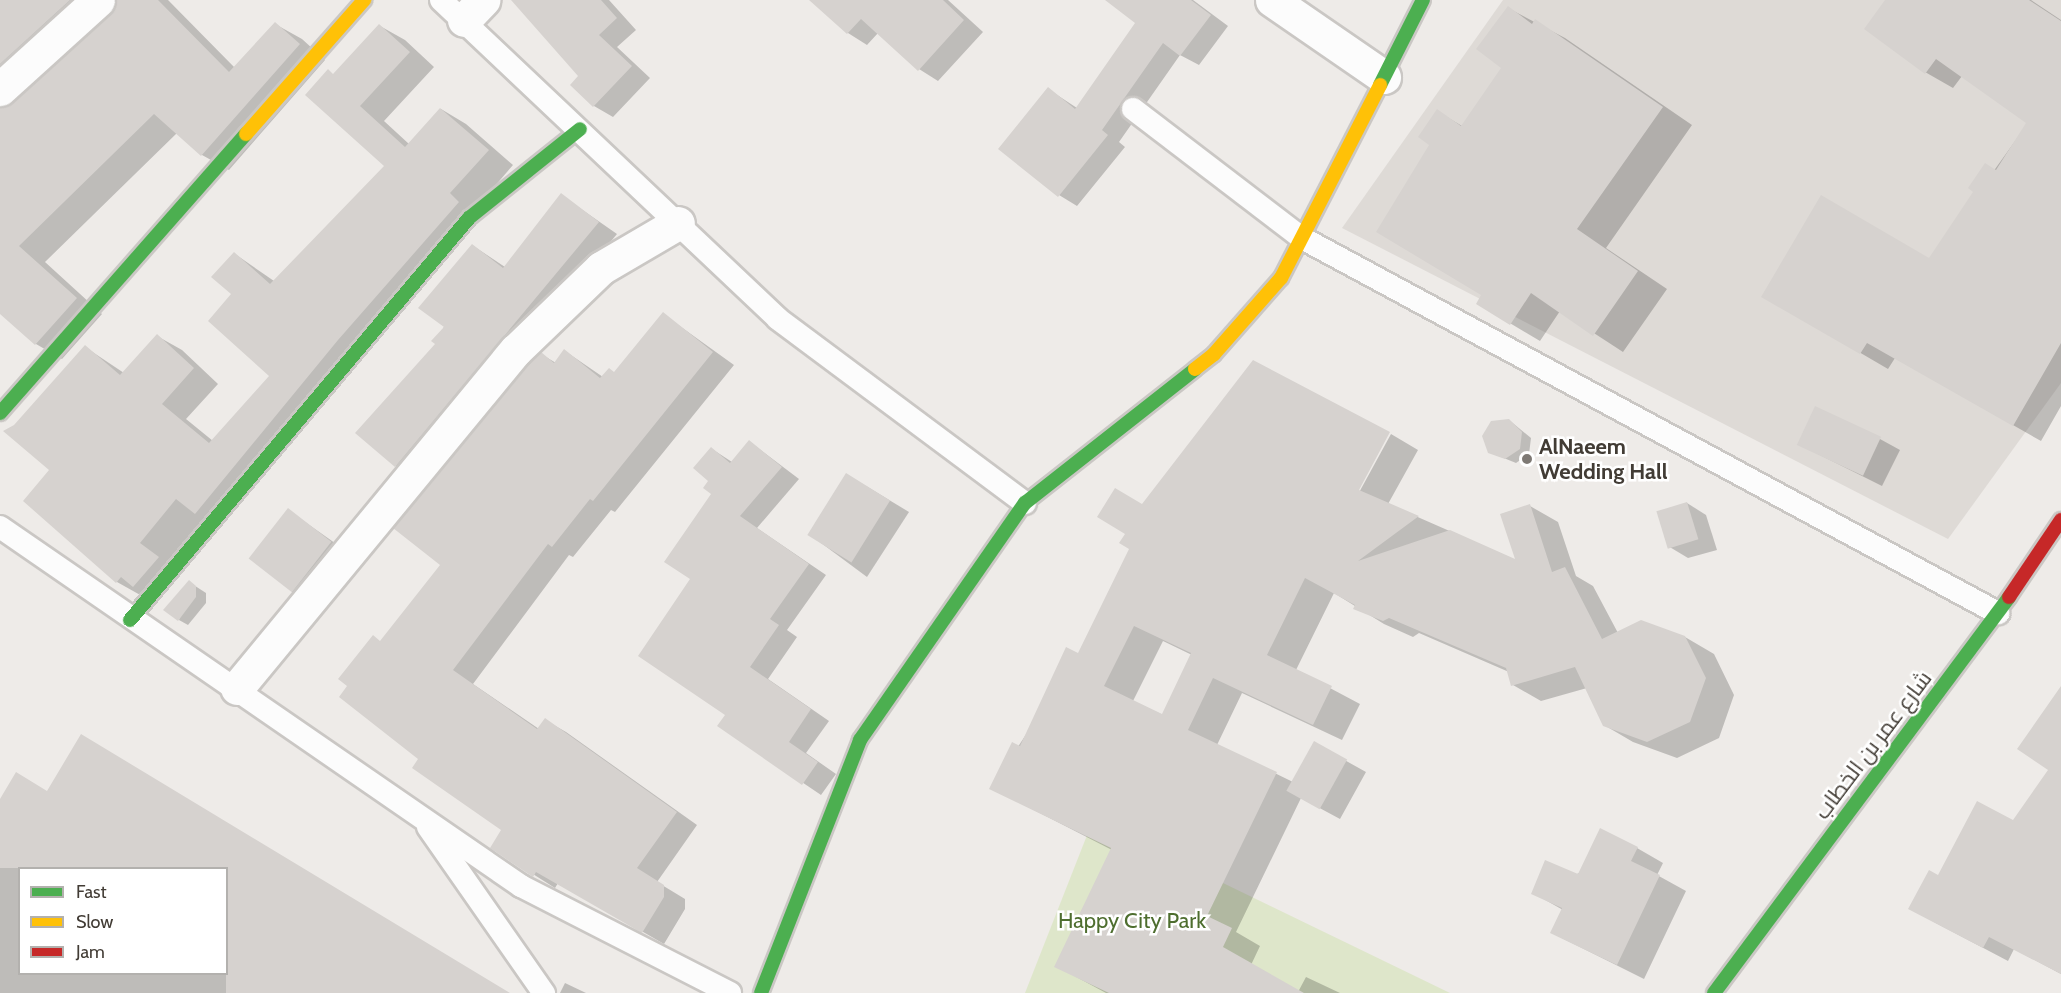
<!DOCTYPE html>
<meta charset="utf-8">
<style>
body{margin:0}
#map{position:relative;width:2061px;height:993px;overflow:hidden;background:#eeebe8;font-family:Cabin,Cairo,sans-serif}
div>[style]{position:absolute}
.industrial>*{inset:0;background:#dedad6}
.green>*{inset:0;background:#dee6ca}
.shadow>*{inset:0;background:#0003}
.building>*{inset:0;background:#d6d2cf;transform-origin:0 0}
.roads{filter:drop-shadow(2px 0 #cac7c4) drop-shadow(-2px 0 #cac7c4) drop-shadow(0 2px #cac7c4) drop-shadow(0 -2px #cac7c4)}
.lane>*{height:22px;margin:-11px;padding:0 11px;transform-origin:11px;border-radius:11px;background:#fcfcfc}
.street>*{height:33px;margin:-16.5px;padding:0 16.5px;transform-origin:16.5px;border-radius:16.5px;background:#fcfcfc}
.fast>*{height:14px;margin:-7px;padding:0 7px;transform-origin:7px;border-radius:7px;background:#4caf50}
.slow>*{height:14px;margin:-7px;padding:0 7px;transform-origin:7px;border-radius:7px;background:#ffc107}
.jam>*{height:14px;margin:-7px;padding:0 7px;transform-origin:7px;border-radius:7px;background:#c62828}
.dots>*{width:16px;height:16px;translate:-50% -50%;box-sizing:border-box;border:3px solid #fff;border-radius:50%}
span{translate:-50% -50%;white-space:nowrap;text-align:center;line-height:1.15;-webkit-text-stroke:5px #fff;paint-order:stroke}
.poi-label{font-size:22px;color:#423c35;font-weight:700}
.left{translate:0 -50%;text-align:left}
.street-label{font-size:22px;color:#423c35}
.park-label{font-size:22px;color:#4e6e2f}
.legend{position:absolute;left:18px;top:867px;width:210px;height:108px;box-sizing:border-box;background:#fff;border:2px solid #b3b1ae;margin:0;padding:8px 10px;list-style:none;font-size:18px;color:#423c35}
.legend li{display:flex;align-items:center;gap:12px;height:30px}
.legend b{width:30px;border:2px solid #b3b1ae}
</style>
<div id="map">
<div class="industrial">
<i style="clip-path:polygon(1503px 0,2061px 0,2061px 383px,1948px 539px,1342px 228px)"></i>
</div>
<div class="green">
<i style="clip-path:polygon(1093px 820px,1450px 993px,1025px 993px)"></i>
</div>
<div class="shadow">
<i style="clip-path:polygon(0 0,114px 0,13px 91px,8px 107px,112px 15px,116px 0,168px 0,235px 68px,275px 24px,302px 39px,325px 60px,229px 170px,202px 155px,177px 133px,45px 262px,102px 314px,62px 359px,36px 344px,0 312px)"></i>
<i style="clip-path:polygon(513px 0,609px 0,636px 30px,617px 47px,650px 78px,613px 117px,594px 106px,580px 76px)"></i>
<i style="clip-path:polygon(831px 0,948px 0,983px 32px,938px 81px,919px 69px,878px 33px,867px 45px,848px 33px)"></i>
<i style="clip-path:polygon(1129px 0,1193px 0,1228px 26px,1199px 65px,1180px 55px,1119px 142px,1125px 147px,1077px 206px,1059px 195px,1048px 89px,1077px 108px,1137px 22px)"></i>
<i style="clip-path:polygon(1887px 0,2031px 0,2061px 20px,2061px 406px,2041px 441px,1895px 358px,1888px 369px,1763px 296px,1930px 260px,2028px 123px,1962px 76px,1953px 88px,1925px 72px)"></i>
<i style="clip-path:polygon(1508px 8px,1565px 38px,1692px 125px,1606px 248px,1667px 289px,1623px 352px,1560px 311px,1540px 341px,1478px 304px,1483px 294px,1431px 144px,1437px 111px,1462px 126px,1503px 68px)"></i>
<i style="clip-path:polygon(380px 26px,405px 40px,434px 67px,384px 121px,409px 144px,441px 109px,466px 124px,513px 165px,142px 596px,117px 582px,51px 470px,15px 427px,85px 347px,124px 373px,157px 336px,182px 350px,218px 384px,186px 419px,213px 441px,271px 376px,233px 294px,235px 254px,274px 281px,387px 166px,335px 75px)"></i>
<i style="clip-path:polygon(561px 195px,617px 234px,414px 477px,396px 466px,472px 245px,505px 267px)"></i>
<i style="clip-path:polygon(663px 314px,734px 365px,615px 512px,611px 510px,573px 557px,569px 555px,473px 684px,539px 729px,545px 720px,566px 732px,697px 825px,657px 882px,685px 899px,685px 909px,664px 944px,558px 883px,555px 888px,492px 848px,503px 829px,420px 759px,381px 642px,443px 565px,541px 354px,556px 363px,565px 351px,603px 377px,615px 373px)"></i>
<i style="clip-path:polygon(1509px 420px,1531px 438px,1529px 454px,1516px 463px,1489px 452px)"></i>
<i style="clip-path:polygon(evenodd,1391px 434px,1418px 450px,1388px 504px,1518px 561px,1530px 506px,1558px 522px,1576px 576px,1593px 586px,1618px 633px,1685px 637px,1714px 654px,1734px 695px,1719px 738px,1677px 758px,1633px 742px,1604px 725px,1587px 688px,1541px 701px,1513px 685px,1509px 672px,1419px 633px,1413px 637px,1384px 624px,1334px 593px,1296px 670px,1360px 704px,1342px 740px,1242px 693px,1217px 745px,1293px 782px,1314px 743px,1366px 772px,1340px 819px,1301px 798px,1236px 932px,1260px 946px,1251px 965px,1298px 992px,1306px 977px,1340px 993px,1106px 993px,1056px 966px,1112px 850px,991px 788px,1078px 655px,1131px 549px,1143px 506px,1356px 498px,1391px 434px,1163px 641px,1192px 655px,1163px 715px,1133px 701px,1163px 641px)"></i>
<i style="clip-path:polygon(1880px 439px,1900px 450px,1882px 486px,1798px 444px)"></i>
<i style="clip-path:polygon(750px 442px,799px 479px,757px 528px,826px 575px,787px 630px,797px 637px,768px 679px,829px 721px,806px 753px,836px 774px,821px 795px,719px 726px,727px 715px,692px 579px,713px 494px,712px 449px,732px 462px)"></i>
<i style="clip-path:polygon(866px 486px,909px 512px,867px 577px,809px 534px)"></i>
<i style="clip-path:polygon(1687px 503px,1706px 515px,1717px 550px,1688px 558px,1668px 546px)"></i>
<i style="clip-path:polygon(288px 510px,359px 560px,320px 608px,292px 592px)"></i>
<i style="clip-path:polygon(189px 582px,206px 593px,206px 603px,188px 625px,179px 620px)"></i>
<i style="clip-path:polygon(2061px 687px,2061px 974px,2014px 949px,2008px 961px,1934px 922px,1938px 877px,2014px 822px,2050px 769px)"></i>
<i style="clip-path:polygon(evenodd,81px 736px,508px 993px,0 993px,0 802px,47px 793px,81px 736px,20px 868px,226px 868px,226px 974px,20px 974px,20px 868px)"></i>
<i style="clip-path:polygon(1637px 848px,1663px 863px,1657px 875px,1686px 891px,1644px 979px,1552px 933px,1563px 910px,1533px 893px)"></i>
<i style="clip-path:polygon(565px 983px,586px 993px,560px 993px)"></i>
</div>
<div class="building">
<i style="clip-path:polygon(0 0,70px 0,0 64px)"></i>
<i style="clip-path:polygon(116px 0,158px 0,229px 72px,275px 22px,300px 44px,201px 156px,154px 114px,19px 246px,77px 298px,35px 345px,0 314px,0 107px,13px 103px,111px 14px)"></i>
<i style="clip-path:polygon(511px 0,601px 0,617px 18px,599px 35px,632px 66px,593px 107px,570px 85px,578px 76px)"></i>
<i style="clip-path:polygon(809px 0,943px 0,964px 20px,918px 71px,861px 19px,847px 34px)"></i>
<i style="clip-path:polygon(1105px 0,1191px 0,1211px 15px,1180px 56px,1163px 43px,1102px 130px,1108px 135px,1058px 197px,998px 149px,1048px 87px,1075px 109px,1135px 23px)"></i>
<i style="clip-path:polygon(1885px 0,2029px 0,2061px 21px,2061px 343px,2013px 426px,1867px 343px,1860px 354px,1761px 297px,1821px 195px,1929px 258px,1973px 192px,1968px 188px,1985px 163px,1996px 170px,2026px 123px,1936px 59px,1925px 74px,1864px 29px)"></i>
<i style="clip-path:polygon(1508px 6px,1532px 24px,1535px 19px,1663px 107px,1577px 229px,1638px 271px,1593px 336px,1531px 293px,1510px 325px,1476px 304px,1481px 295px,1376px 232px,1429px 145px,1418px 137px,1437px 109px,1461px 126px,1501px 68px,1476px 49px)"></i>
<i style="clip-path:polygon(379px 24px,410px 52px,360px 106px,405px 147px,440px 108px,489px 150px,450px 193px,459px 202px,338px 340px,195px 514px,176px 499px,140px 543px,159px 557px,133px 587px,121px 577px,116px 583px,23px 501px,49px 470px,3px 431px,14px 425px,85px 345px,120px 375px,157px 334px,194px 368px,162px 404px,209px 443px,269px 376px,208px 321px,231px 294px,211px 277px,234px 252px,270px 284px,384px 166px,305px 95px,328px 69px,333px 74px)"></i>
<i style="clip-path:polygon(561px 193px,599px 222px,395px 467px,355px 433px,435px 344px,431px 341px,444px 327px,418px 308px,472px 244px,503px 268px)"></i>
<i style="clip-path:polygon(663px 312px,713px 352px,593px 501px,590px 499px,552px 547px,548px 544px,453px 670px,537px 729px,545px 718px,677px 812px,637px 868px,664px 885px,664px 897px,642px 933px,536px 872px,533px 877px,490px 848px,501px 830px,412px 768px,418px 759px,339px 697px,347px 686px,338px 679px,373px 635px,380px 641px,440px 565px,393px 528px,530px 363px,541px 352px,554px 363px,564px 349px,600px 378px,609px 368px,614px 372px)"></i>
<i style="clip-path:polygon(evenodd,1253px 360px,1390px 432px,1359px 490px,1419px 516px,1358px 561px,1450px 530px,1515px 559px,1500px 514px,1530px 504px,1552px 572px,1565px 567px,1602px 639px,1641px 620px,1685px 636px,1706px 678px,1690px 722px,1647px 742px,1603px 726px,1575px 667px,1511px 686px,1506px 668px,1389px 618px,1383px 621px,1353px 609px,1355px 605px,1305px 578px,1267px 655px,1332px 686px,1313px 725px,1213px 678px,1188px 730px,1277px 772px,1207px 916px,1232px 928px,1223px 947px,1304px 993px,1109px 993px,1054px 967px,1111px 848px,989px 789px,1012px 742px,1020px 746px,1066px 647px,1078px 653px,1129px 549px,1119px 543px,1125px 534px,1097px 517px,1115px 488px,1142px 504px,1253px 360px,1134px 626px,1191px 653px,1162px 714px,1104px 686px,1134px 626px)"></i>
<i style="left:1815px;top:406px;width:73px;height:43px;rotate:25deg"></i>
<i style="clip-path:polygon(1509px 419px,1522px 432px,1520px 449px,1505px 459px,1488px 453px,1482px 436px,1491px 421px)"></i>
<i style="clip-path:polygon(749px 440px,782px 467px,740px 516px,809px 564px,770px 619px,779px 625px,750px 667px,811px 709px,789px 742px,818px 762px,802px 785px,717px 726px,725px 715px,638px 656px,690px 579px,664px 562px,711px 494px,703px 488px,708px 481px,693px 468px,711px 447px,730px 463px)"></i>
<i style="left:846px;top:473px;width:52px;height:73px;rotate:32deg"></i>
<i style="left:1687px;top:502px;width:39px;height:32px;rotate:73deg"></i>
<i style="left:288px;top:508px;width:55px;height:64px;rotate:38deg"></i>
<i style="clip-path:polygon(189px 580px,196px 586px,196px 597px,178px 621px,163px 610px)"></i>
<i style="clip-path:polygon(2061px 686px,2061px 974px,1989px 937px,1983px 948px,1908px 909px,1929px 870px,1938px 875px,1977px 801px,2013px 820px,2048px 770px,2017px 749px)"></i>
<i style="clip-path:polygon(81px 734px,510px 993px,226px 993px,226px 868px,0 868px,0 799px,16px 772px,47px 791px)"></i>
<i style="left:1314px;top:741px;width:38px;height:57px;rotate:29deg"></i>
<i style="clip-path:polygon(1600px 828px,1638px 847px,1631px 861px,1660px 875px,1617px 965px,1550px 933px,1562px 908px,1531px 894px,1545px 860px,1578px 874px)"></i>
</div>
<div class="roads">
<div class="lane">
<i style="left:441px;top:0;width:464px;rotate:43.4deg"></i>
<i style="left:778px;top:319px;width:308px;rotate:36.7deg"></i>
<i style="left:1133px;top:109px;width:213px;rotate:37.4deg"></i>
<i style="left:1302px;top:238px;width:791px;rotate:28.32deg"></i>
<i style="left:0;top:527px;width:633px;rotate:34.57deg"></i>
<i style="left:521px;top:886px;width:235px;rotate:27.1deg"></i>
<i style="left:428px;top:827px;width:203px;rotate:55.1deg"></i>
</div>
<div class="street">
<i style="left:1272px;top:0;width:136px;rotate:34.5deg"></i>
<i style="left:464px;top:20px;width:28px;rotate:-46deg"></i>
<i style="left:0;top:89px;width:132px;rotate:-42.2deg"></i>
<i style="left:237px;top:688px;width:438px;rotate:-50.5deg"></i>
<i style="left:516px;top:350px;width:118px;rotate:-44deg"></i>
<i style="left:601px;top:268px;width:89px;rotate:-30.3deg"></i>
</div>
<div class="fast">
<i style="left:1380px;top:85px;width:95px;rotate:-63.2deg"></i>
<i style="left:0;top:413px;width:372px;rotate:-48.6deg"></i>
<i style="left:130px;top:620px;width:526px;rotate:-49.86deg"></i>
<i style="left:469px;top:218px;width:142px;rotate:-38.7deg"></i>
<i style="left:761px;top:993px;width:272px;rotate:-68.6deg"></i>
<i style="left:860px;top:740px;width:289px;rotate:-55.2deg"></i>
<i style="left:1025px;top:503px;width:216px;rotate:-38.2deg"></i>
<i style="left:1714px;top:993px;width:494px;rotate:-53.3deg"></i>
</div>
<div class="slow">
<i style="left:246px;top:134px;width:179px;rotate:-48.6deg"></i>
<i style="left:1195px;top:369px;width:24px;rotate:-38deg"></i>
<i style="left:1214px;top:354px;width:101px;rotate:-48.6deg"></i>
<i style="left:1281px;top:278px;width:217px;rotate:-62.8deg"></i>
</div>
<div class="jam">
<i style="left:2009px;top:597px;width:93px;rotate:-56deg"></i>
</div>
</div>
<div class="dots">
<i style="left:1527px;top:459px;background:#7e7974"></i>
</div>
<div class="poi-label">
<span class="left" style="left:1539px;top:459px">AlNaeem<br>Wedding Hall</span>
</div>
<div class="street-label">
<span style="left:1873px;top:745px;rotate:-53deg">شارع عمر بن الخطاب</span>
</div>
<div class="park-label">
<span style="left:1132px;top:921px">Happy City Park</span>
</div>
<ul class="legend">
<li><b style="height:8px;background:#4caf50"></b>Fast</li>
<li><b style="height:8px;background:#ffc107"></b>Slow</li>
<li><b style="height:8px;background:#c62828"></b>Jam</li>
</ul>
</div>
